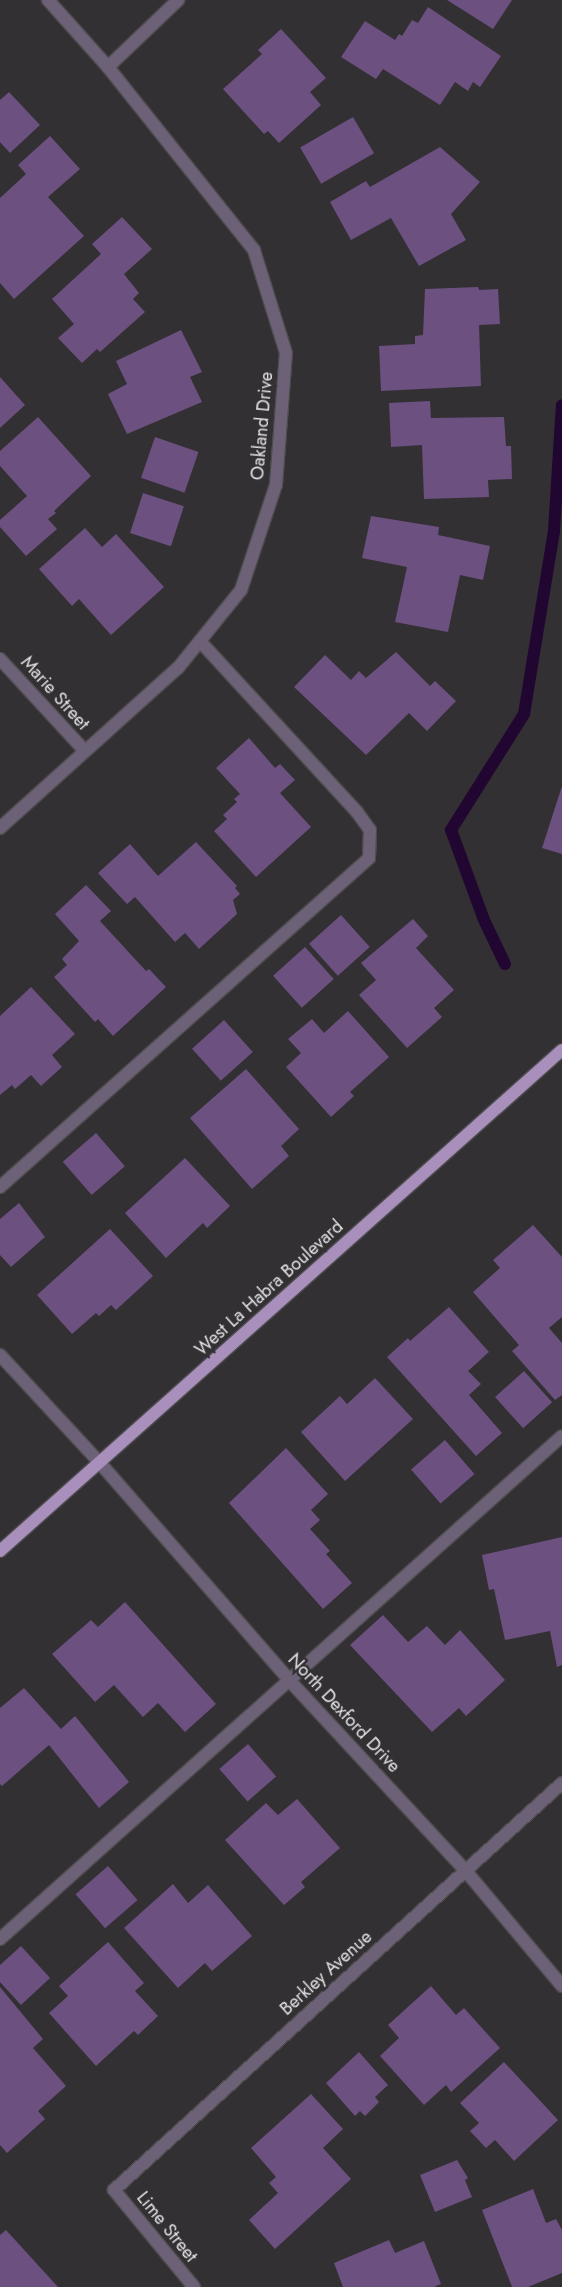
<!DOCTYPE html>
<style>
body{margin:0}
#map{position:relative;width:562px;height:2287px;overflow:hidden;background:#323033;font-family:Jost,sans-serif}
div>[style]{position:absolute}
.stream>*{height:12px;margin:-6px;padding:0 6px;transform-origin:6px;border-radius:6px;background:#210631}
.building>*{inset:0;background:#6c5080;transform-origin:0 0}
.roads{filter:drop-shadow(1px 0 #4e4c4f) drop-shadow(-1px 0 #4e4c4f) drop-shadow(0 1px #4e4c4f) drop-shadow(0 -1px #4e4c4f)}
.minor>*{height:12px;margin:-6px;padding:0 6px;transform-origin:6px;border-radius:6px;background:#6d6177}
.major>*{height:12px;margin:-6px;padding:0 6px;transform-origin:6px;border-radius:6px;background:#a88fbc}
span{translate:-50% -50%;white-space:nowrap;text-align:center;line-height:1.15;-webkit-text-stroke:5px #323033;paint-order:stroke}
.street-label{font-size:18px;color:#e3e2e4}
</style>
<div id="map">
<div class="stream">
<i style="left:505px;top:964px;width:49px;rotate:-115.5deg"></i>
<i style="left:484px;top:920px;width:96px;rotate:-110.1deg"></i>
<i style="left:451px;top:830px;width:137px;rotate:-57.8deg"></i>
<i style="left:524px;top:714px;width:185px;rotate:-80.7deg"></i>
<i style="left:554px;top:531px;width:126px;rotate:-86.4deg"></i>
</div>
<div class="building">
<i style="clip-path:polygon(447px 0,512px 0,493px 29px)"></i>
<i style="clip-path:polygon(428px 7px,501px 56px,480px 87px,473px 82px,468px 91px,455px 82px,440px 105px,383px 69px,376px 79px,341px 57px,365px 21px,395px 40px,399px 34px,402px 36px,412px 20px,418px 23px)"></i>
<i style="clip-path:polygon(281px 29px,326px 78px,310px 92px,321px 105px,279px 143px,268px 131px,264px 134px,223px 89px,262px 54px,258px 50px)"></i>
<i style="clip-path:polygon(9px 92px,40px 125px,10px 153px,0 142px,0 100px)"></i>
<i style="left:353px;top:117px;width:42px;height:61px;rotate:60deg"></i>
<i style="clip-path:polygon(50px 136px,80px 169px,48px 197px,84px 236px,14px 299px,0 283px,0 198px,26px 174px,18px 165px)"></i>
<i style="clip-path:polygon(440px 147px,480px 182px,451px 214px,466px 240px,419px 266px,391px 218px,351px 240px,330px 202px,366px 181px,370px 187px)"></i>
<i style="clip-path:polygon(122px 217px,152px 249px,124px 274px,139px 293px,133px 299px,145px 312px,100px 352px,97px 349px,82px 363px,58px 338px,74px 324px,52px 299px,101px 254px,92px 244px)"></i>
<i style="clip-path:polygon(478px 287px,479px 290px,498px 289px,500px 324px,479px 325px,481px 386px,381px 391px,379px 346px,415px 344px,415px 336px,423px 335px,425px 289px)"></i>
<i style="clip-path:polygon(181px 330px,202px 372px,190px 377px,202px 402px,127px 434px,108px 394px,127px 384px,116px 361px)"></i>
<i style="clip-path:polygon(0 377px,25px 405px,0 428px)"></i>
<i style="clip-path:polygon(430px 401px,431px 418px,504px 417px,506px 446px,511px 446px,512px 479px,488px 480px,489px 497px,424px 499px,422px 445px,391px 447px,389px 403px)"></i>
<i style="clip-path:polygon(38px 417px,91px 476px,54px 511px,56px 513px,48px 519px,57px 529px,26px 556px,0 527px,0 520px,27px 496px,0 466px,0 451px)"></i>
<i style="left:155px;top:437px;width:46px;height:43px;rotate:19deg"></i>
<i style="left:143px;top:493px;width:43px;height:42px;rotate:18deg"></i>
<i style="clip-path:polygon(371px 516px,439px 527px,438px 535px,490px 546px,483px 580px,460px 575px,448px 632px,395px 622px,407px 567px,362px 558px)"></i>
<i style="clip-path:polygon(85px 528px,102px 547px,116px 534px,164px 587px,111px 635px,79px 599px,72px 606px,39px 569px)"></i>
<i style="clip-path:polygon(396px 652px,430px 686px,435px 681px,456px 701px,427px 731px,409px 713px,366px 755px,294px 687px,325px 655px,351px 680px,359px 671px,366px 678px)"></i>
<i style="clip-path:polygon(249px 738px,275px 768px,280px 764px,295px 780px,280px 793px,311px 827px,256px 877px,214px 831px,227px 819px,223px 815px,237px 802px,234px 799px,240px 794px,216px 768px)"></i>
<i style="clip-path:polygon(562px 786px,562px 854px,542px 848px)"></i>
<i style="clip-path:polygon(196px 842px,237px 886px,235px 888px,240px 894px,233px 900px,237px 914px,199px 949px,185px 933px,175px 942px,135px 897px,127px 904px,98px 873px,130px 844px,158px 876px)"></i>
<i style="clip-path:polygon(86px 885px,111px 911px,100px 921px,146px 971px,149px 969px,166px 987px,113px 1036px,98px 1019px,95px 1022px,54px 977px,67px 965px,62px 959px,79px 941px,55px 914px)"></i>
<i style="left:341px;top:915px;width:43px;height:43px;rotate:48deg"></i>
<i style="clip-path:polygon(413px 919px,428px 936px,416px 948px,454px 990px,434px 1008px,442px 1017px,407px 1048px,359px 995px,376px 980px,361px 963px)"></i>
<i style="left:305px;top:947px;width:43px;height:43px;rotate:48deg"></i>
<i style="clip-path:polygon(31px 987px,75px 1034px,52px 1055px,62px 1067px,41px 1086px,31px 1075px,15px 1089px,12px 1085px,0 1095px,0 1016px)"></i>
<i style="clip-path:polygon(348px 1011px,389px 1057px,350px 1092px,354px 1096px,331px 1117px,286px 1067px,301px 1053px,288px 1039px,312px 1019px,324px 1033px)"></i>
<i style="left:224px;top:1020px;width:43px;height:43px;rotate:48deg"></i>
<i style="clip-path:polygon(246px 1069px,299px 1129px,281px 1146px,289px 1156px,252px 1189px,190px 1118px)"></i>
<i style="left:96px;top:1133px;width:44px;height:44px;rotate:49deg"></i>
<i style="clip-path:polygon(185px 1158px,230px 1206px,207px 1228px,203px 1223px,166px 1258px,125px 1213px)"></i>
<i style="clip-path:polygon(19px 1203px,45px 1237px,11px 1267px,0 1255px,0 1219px)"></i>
<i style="clip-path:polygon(533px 1225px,562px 1257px,562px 1317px,549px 1328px,562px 1343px,562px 1395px,555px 1400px,512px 1351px,519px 1345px,473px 1292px,500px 1268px,493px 1260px)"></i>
<i style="clip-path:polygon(110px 1229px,153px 1276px,116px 1310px,111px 1305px,99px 1316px,96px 1313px,72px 1334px,37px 1295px)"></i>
<i style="clip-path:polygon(449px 1307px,489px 1352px,468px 1371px,481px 1384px,469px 1395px,502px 1433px,476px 1456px,387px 1357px,408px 1338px,410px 1341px)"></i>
<i style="left:524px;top:1371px;width:42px;height:39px;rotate:48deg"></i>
<i style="clip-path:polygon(375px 1378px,413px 1419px,345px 1481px,301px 1432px,340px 1396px,347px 1404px)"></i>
<i style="left:445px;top:1440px;width:45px;height:45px;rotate:49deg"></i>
<i style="clip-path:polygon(286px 1448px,328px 1494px,311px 1510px,320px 1520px,310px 1529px,330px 1551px,326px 1554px,352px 1583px,323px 1609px,229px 1503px)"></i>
<i style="clip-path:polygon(562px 1537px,562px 1665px,557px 1667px,550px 1631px,505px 1640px,494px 1589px,489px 1590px,482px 1555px)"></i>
<i style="clip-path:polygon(125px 1602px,216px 1704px,185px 1732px,158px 1703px,143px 1717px,114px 1685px,95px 1702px,52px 1654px,91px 1620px,98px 1627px)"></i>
<i style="clip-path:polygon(383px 1615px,408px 1642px,427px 1626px,445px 1645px,460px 1630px,505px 1680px,466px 1716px,459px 1708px,432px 1732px,350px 1645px)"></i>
<i style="clip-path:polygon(24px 1688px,61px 1729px,75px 1716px,129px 1782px,99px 1808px,49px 1745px,2px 1786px,0 1784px,0 1708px)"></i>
<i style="left:248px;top:1744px;width:43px;height:38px;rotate:49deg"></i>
<i style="clip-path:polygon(297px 1799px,340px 1848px,301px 1882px,305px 1887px,284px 1905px,225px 1840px,266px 1803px,278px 1815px)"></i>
<i style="left:108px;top:1866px;width:45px;height:43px;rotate:49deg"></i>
<i style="clip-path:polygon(173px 1884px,188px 1903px,208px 1885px,252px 1936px,212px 1971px,205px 1963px,178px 1988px,124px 1928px)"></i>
<i style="clip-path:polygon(108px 1942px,144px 1983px,135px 1991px,158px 2016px,138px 2035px,134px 2031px,96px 2066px,49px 2013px,68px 1996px,59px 1986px)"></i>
<i style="clip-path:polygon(21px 1946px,50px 1978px,21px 2005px,0 1982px,0 1965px)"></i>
<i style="clip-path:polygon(431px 1986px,456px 2015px,464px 2008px,500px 2048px,451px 2092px,446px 2085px,424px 2105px,380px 2056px,399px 2038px,388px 2025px)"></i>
<i style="clip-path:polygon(0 1987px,43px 2039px,33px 2048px,66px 2086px,38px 2111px,45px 2119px,7px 2153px,0 2145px)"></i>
<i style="clip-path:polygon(359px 2052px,388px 2085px,375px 2097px,379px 2102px,365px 2116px,360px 2111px,355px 2116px,326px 2083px)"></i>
<i style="clip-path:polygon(504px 2062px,558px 2120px,514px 2161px,495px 2140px,486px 2148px,470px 2131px,479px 2123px,460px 2103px)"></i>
<i style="clip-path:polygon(311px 2094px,343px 2129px,323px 2148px,351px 2179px,275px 2249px,249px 2220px,278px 2193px,269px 2183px,276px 2177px,251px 2148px)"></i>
<i style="clip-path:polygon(457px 2160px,468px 2178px,465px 2180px,472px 2197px,435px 2212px,420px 2175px)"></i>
<i style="clip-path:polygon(533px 2189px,546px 2223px,556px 2219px,562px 2230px,562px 2273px,528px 2287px,512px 2287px,482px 2210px)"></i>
<i style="clip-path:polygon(6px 2230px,58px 2287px,0 2287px,0 2235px)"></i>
<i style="clip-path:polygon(389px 2240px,395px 2253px,424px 2241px,441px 2284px,434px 2287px,343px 2287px,334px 2263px)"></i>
</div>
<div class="roads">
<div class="minor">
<i style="left:108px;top:67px;width:97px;rotate:-43.7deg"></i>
<i style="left:0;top:659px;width:124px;rotate:47.3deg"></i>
<i style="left:0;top:828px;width:239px;rotate:-42deg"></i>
<i style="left:178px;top:668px;width:100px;rotate:-51.1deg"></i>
<i style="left:241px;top:590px;width:111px;rotate:-71.6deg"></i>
<i style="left:276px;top:485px;width:132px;rotate:-85.7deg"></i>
<i style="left:286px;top:353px;width:108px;rotate:-107.3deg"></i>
<i style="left:254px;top:250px;width:234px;rotate:-128.6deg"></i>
<i style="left:108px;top:67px;width:90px;rotate:-131.8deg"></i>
<i style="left:0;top:1187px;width:494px;rotate:-41.7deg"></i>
<i style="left:369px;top:858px;width:28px;rotate:-88deg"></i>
<i style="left:370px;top:830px;width:22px;rotate:-126deg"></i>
<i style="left:357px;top:812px;width:232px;rotate:-132.6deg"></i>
<i style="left:0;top:1355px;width:147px;rotate:47.2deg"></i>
<i style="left:100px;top:1463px;width:288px;rotate:48.9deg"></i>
<i style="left:289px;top:1680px;width:259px;rotate:47.2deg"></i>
<i style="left:465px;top:1870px;width:151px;rotate:50.1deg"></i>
<i style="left:0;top:1939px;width:754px;rotate:-41.83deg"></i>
<i style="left:194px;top:2287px;width:126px;rotate:-129.5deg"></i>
<i style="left:114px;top:2190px;width:605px;rotate:-42.25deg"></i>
</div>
<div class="major">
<i style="left:0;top:1551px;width:753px;rotate:-41.72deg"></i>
</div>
</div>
<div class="street-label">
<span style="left:262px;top:426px;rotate:-85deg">Oakland Drive</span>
<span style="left:55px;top:693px;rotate:48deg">Marie Street</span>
<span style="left:269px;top:1288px;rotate:-42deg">West La Habra Boulevard</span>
<span style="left:344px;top:1713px;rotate:47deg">North Dexford Drive</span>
<span style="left:326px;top:1973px;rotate:-42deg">Berkley Avenue</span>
<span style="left:167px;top:2227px;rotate:51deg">Lime Street</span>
</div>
</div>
